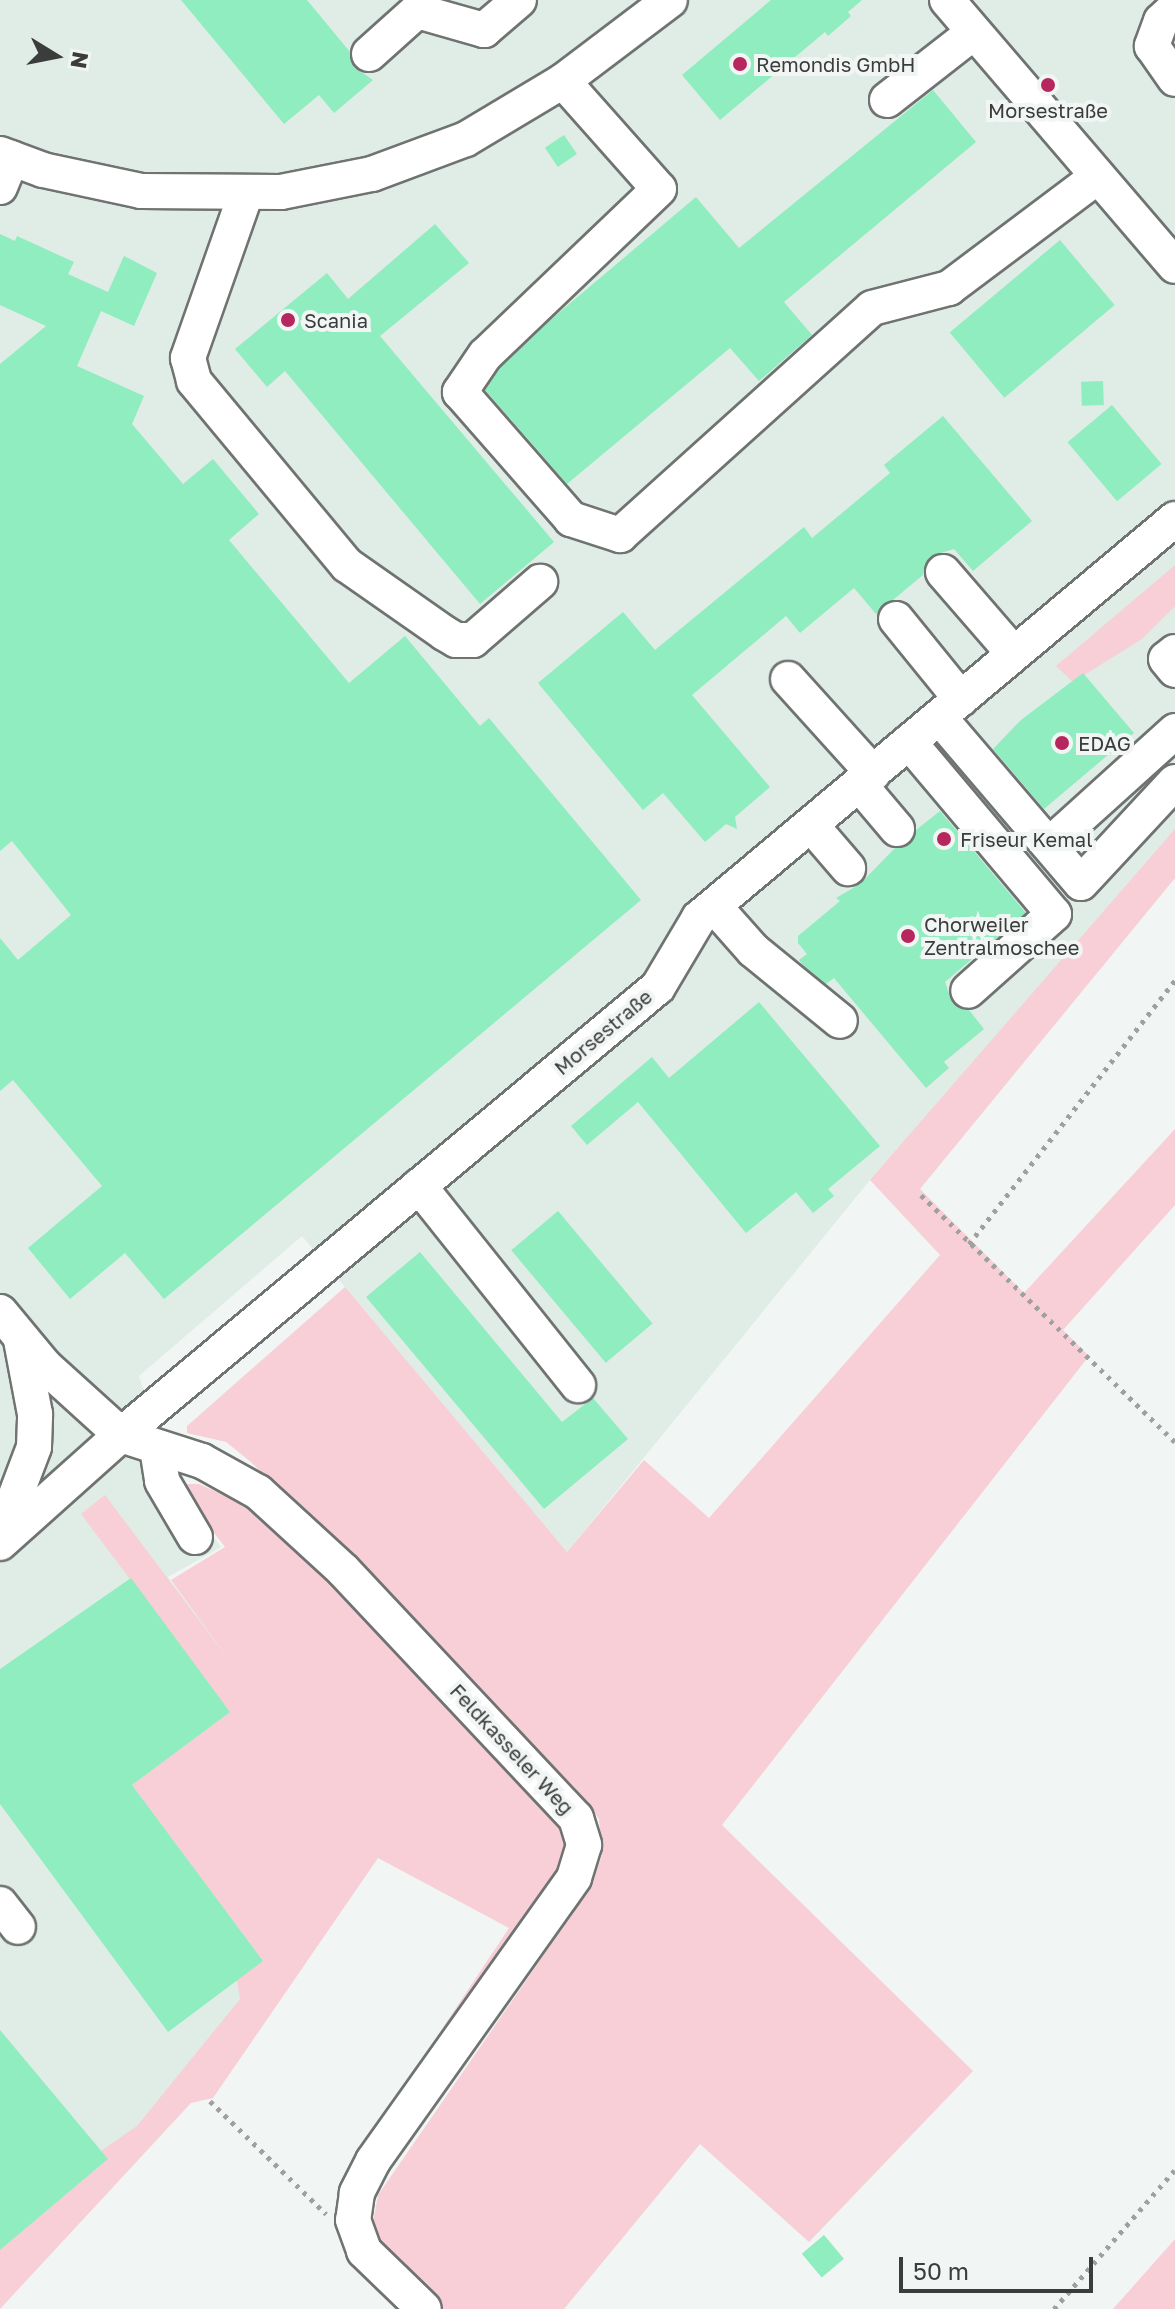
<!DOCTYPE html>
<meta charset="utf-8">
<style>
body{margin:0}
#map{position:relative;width:1175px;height:2309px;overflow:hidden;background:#f1f6f4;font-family:"Golos Text",sans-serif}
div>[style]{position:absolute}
.built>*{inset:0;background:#e0ece6}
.green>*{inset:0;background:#f8ced7}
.building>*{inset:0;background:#8fedbf;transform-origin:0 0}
.path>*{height:5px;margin-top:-2.5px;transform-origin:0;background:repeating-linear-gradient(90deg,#9ea1a0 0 4px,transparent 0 10px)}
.roads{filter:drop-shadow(2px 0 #6f7371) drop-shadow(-2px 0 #6f7371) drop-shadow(0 2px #6f7371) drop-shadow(0 -2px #6f7371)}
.minor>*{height:34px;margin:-17px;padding:0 17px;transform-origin:17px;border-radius:17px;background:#fff}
.dots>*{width:22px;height:22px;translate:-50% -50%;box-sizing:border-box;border:4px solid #f1f6f4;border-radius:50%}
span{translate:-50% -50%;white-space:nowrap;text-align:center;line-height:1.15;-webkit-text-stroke:8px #f1f6f4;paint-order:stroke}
.poi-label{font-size:20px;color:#3b3d3c}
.left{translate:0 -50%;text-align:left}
.street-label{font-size:20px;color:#3b3d3c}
.north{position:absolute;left:16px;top:16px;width:80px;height:80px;-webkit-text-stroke:6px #f1f6f4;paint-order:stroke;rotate:100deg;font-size:22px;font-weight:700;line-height:32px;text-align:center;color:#3b3d3c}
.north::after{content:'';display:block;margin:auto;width:28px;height:36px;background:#3b3d3c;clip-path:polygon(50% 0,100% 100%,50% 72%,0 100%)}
.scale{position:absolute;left:899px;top:2257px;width:194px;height:36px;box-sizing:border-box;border:4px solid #3b3d3c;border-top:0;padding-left:10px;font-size:24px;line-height:28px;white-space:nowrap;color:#3b3d3c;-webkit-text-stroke:6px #f1f6f4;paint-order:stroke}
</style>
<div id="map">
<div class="built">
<i style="clip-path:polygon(0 0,1175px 0,1175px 837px,870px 1180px,567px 1552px,302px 1236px,139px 1376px,174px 1484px,221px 1547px,168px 1577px,378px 1858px,0 2299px)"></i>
</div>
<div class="green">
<i style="clip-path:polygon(1175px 565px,1175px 606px,1142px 639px,1073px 682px,1056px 666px)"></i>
<i style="clip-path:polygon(1175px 829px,1175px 878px,920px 1189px,1024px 1293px,1175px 1129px,1175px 1205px,1063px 1330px,1089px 1356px,722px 1825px,973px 2071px,809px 2242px,700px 2144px,564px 2309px,444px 2309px,385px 2252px,373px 2222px,378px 2195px,590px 1888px,602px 1855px,599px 1819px,576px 1789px,251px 1462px,226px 1442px,187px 1433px,187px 1426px,345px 1287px,567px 1552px,644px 1460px,709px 1518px,940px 1255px,870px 1180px)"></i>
<i style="clip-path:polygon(176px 1484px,199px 1484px,235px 1500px,272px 1526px,327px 1579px,431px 1682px,559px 1823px,566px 1849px,564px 1866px,366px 2152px,341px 2181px,509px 1928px,378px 1858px,213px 2098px,191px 2103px,0 2309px,0 2250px,108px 2159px,101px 2151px,137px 2126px,240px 1999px,237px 1980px,263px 1961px,132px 1785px,230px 1712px,81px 1514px,105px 1495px,235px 1668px,171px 1580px,225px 1547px)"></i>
<i style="clip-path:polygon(1175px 2239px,1175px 2309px,1113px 2309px)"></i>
</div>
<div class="building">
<i style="clip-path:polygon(181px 0,307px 0,350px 52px,354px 67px,373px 80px,334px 113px,319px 95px,284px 124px)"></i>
<i style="clip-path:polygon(771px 0,862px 0,848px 12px,851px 16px,828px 36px,825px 32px,720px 120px,682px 75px)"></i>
<i style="clip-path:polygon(933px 90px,976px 142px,784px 302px,812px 335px,759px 381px,730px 348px,567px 484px,485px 390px,500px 368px,555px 316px,696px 197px,739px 248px)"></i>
<i style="left:564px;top:135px;width:23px;height:23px;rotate:56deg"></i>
<i style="clip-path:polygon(435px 224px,469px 263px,380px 336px,554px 542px,480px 604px,285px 371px,267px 387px,235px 349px,327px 273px,348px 299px)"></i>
<i style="clip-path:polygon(0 234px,15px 241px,17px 236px,74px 262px,68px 274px,108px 292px,124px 256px,157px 273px,134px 326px,101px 311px,77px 366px,144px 396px,132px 424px,183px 484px,213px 459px,259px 514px,229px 540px,349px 683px,405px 636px,480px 726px,489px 718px,641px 900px,164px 1299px,125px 1253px,70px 1299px,28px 1248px,102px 1186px,13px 1080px,0 1091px,0 938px,18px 960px,71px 915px,12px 841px,0 851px,0 364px,46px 326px,0 305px)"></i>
<i style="left:1060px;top:240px;width:85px;height:144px;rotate:50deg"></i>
<i style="left:1103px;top:381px;width:24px;height:22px;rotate:88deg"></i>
<i style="left:1112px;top:405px;width:77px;height:58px;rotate:50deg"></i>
<i style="clip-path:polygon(943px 416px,1032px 521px,973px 571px,954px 549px,931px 556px,923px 575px,876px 614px,854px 588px,800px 633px,786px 616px,692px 695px,770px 787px,735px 817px,737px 829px,726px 824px,705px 842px,663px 793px,643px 810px,538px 683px,623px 612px,655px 650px,804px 527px,812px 538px,890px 473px,884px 465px)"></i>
<i style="clip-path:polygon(1083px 673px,1134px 733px,1044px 809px,993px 749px,1021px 720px)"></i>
<i style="clip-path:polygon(940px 811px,1026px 913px,945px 982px,953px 1004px,969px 1010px,984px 1029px,944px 1062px,949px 1068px,926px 1088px,834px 978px,826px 984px,804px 966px,799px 960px,807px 954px,798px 943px,798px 936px,840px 901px,836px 898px,860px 884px,895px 848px,910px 844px,916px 830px)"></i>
<i style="clip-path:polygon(759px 1002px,880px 1146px,828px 1189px,834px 1196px,813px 1213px,796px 1192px,746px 1233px,638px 1102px,587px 1145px,571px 1126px,652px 1057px,669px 1078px)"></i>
<i style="left:558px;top:1211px;width:147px;height:61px;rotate:50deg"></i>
<i style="clip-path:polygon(420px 1252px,562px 1422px,593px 1398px,628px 1439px,544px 1509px,366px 1297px)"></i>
<i style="clip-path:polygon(131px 1578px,230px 1712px,132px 1785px,263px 1961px,168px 2032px,0 1804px,0 1669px)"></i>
<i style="clip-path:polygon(0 2030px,108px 2159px,0 2250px)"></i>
<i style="left:824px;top:2235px;width:31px;height:29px;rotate:50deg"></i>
</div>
<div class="path">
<i style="left:921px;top:1195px;width:354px;rotate:44.2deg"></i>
<i style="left:969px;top:1244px;width:335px;rotate:-52deg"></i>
<i style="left:210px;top:2101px;width:162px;rotate:44.2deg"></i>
<i style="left:1054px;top:2309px;width:184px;rotate:-49deg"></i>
</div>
<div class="roads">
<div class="minor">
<i style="left:947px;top:0;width:350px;rotate:49.4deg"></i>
<i style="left:1175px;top:8px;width:19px;rotate:137deg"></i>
<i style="left:1161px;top:21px;width:27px;rotate:110deg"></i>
<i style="left:1152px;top:46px;width:40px;rotate:55.1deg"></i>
<i style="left:369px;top:54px;width:64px;rotate:-41.9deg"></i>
<i style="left:417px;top:11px;width:70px;rotate:15.8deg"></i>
<i style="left:484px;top:30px;width:46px;rotate:-40.6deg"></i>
<i style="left:563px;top:81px;width:144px;rotate:48.4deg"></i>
<i style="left:659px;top:189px;width:240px;rotate:136.3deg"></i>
<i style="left:485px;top:355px;width:45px;rotate:124deg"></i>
<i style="left:460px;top:392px;width:169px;rotate:48.8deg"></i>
<i style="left:571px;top:519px;width:52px;rotate:18.1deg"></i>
<i style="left:620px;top:535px;width:339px;rotate:-42deg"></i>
<i style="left:872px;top:308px;width:80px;rotate:-14.6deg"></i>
<i style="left:949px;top:288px;width:186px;rotate:-36.9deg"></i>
<i style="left:887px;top:100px;width:110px;rotate:-38deg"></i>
<i style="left:0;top:154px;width:46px;rotate:20.4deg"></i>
<i style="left:43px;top:170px;width:100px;rotate:12.1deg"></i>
<i style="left:141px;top:191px;width:140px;rotate:0.4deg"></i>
<i style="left:281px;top:192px;width:93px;rotate:-11.2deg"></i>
<i style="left:372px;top:174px;width:100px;rotate:-20.4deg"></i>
<i style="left:466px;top:139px;width:113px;rotate:-30.9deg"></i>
<i style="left:563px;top:81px;width:134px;rotate:-37.1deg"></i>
<i style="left:0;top:187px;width:31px;rotate:-68deg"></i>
<i style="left:246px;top:193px;width:175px;rotate:109.4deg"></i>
<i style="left:188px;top:358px;width:24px;rotate:75deg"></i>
<i style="left:194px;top:381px;width:239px;rotate:50.3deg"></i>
<i style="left:347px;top:565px;width:118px;rotate:35deg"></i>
<i style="left:444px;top:633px;width:14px;rotate:30deg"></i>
<i style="left:456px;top:640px;width:17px"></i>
<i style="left:473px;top:640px;width:89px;rotate:-40.9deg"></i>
<i style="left:943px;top:572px;width:108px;rotate:49.1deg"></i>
<i style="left:896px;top:619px;width:103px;rotate:50.9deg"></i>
<i style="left:1175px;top:652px;width:11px;rotate:142deg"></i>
<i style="left:1166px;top:659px;width:14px;rotate:51deg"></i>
<i style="left:788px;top:679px;width:127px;rotate:47.9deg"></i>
<i style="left:939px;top:717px;width:218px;rotate:49.5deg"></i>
<i style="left:1081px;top:883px;width:138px;rotate:-47.1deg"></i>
<i style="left:909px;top:742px;width:225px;rotate:49.9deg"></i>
<i style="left:1054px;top:914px;width:115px;rotate:138.2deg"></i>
<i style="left:859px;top:784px;width:59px;rotate:49.8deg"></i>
<i style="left:811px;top:825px;width:57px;rotate:49.3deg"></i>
<i style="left:1049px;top:845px;width:170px;rotate:-42.1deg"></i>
<i style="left:714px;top:906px;width:59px;rotate:48.4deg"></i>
<i style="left:753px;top:950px;width:112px;rotate:39.2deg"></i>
<i style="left:419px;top:1186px;width:255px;rotate:51.4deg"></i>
<i style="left:0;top:1312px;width:70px;rotate:50.2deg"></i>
<i style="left:45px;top:1366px;width:103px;rotate:42.2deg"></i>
<i style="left:121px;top:1435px;width:85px;rotate:17.8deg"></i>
<i style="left:202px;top:1461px;width:64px;rotate:29deg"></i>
<i style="left:258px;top:1492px;width:115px;rotate:42.5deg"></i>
<i style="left:343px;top:1570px;width:340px;rotate:46.8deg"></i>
<i style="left:576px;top:1818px;width:28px;rotate:73deg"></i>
<i style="left:584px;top:1845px;width:34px;rotate:107deg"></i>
<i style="left:574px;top:1878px;width:347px;rotate:125.4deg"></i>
<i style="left:373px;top:2161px;width:36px;rotate:117deg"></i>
<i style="left:357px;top:2193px;width:27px;rotate:98deg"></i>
<i style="left:353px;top:2220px;width:33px;rotate:70deg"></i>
<i style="left:364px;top:2251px;width:83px;rotate:44deg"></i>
<i style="left:157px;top:1448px;width:33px;rotate:81deg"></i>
<i style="left:162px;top:1481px;width:65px;rotate:59.5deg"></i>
<i style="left:0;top:1537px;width:96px;rotate:-69.3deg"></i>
<i style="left:34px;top:1447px;width:33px;rotate:-88deg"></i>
<i style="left:35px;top:1414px;width:75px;rotate:-100.7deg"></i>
<i style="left:0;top:1543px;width:162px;rotate:-41.8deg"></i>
<i style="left:121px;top:1435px;width:699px;rotate:-39.84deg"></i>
<i style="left:658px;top:987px;width:80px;rotate:-59.3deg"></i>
<i style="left:699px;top:918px;width:621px;rotate:-39.97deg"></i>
<i style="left:0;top:1904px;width:29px;rotate:52deg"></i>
</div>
</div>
<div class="dots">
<i style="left:740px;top:64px;background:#b6285d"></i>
<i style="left:1048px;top:85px;background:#b6285d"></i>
<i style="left:288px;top:320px;background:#b6285d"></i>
<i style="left:1062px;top:743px;background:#b6285d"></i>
<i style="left:944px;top:839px;background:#b6285d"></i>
<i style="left:908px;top:936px;background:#b6285d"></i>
</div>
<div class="poi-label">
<span class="left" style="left:756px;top:64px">Remondis GmbH</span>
<span style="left:1048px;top:110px">Morsestraße</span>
<span class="left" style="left:304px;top:320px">Scania</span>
<span class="left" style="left:1078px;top:743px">EDAG</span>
<span class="left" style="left:960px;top:839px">Friseur Kemal</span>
<span class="left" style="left:924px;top:936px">Chorweiler<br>Zentralmoschee</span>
</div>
<div class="street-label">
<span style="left:603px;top:1032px;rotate:-40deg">Morsestraße</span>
<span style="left:512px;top:1749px;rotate:47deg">Feldkasseler Weg</span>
</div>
<div class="north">N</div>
<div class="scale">50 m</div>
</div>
